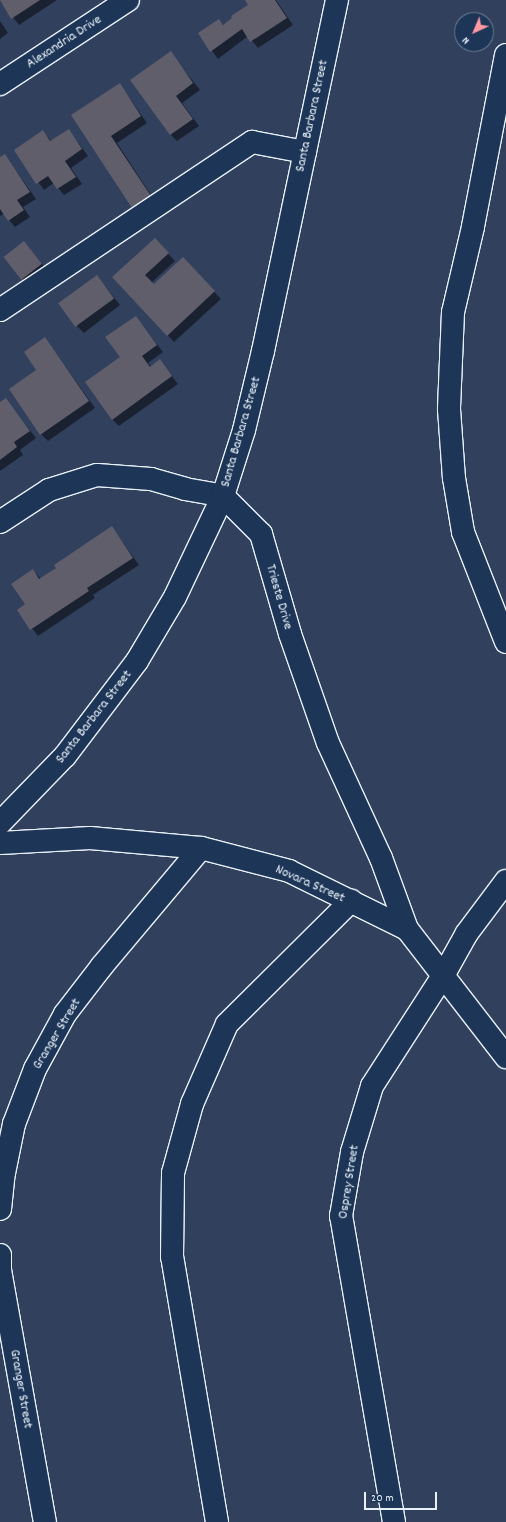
<!DOCTYPE html>
<style>
body{margin:0}
#map{position:relative;width:506px;height:1522px;overflow:hidden;background:#31415d;font-family:Dekko,sans-serif}
div>[style]{position:absolute}
.shadow>*{inset:0;background:#0007}
.building>*{inset:0;background:#615e6c;transform-origin:0 0}
.roads{filter:drop-shadow(1px 0 #e8f1f8) drop-shadow(-1px 0 #e8f1f8) drop-shadow(0 1px #e8f1f8) drop-shadow(0 -1px #e8f1f8)}
.minor>*{height:22px;margin:-11px;padding:0 11px;transform-origin:11px;border-radius:11px;background:#1d3557}
span{translate:-50% -50%;white-space:nowrap;text-align:center;line-height:1.15;-webkit-text-stroke:4px #1d3557;paint-order:stroke}
.street-label{font-size:14px;color:#e8f1f8}
.north{position:absolute;left:454px;top:12px;width:40px;height:40px;box-sizing:border-box;background:#1d3557;border:1px solid #6e8097;border-radius:50%;rotate:224deg;font-size:11px;font-weight:700;line-height:16px;text-align:center;color:#e8f1f8}
.north::after{content:'';display:block;margin:auto;width:14px;height:18px;background:#ff9aa2;clip-path:polygon(50% 0,100% 100%,50% 72%,0 100%)}
.scale{position:absolute;left:364px;top:1492px;width:73px;height:18px;box-sizing:border-box;border:2px solid #e8f1f8;border-top:0;padding-left:5px;font-size:12px;line-height:14px;white-space:nowrap;color:#e8f1f8;-webkit-text-stroke:3px #1d3557;paint-order:stroke}
</style>
<div id="map">
<div class="shadow">
<i style="clip-path:polygon(0 0,57px 0,19px 25px)"></i>
<i style="clip-path:polygon(247px 0,276px 0,293px 25px,258px 48px,248px 36px,218px 59px,199px 33px,219px 20px,224px 25px,250px 5px)"></i>
<i style="clip-path:polygon(0 21px,8px 33px,0 39px)"></i>
<i style="clip-path:polygon(170px 52px,200px 90px,182px 103px,199px 126px,177px 141px,170px 134px)"></i>
<i style="clip-path:polygon(120px 84px,147px 123px,117px 143px,157px 204px,140px 215px,72px 115px)"></i>
<i style="clip-path:polygon(69px 130px,88px 156px,71px 168px,82px 184px,64px 195px,54px 183px,44px 190px,15px 150px,43px 131px,51px 141px)"></i>
<i style="clip-path:polygon(5px 155px,36px 199px,23px 207px,30px 217px,15px 227px,4px 214px,0 216px,0 158px)"></i>
<i style="clip-path:polygon(24px 242px,48px 271px,29px 286px,22px 279px)"></i>
<i style="clip-path:polygon(161px 246px,175px 261px,151px 283px,154px 285px,189px 265px,221px 299px,174px 342px,114px 277px)"></i>
<i style="clip-path:polygon(97px 276px,120px 305px,84px 333px,77px 326px)"></i>
<i style="clip-path:polygon(136px 317px,163px 352px,148px 363px,151px 367px,160px 361px,178px 384px,119px 426px,112px 419px,121px 357px)"></i>
<i style="clip-path:polygon(45px 338px,95px 408px,48px 441px,41px 434px,38px 370px)"></i>
<i style="clip-path:polygon(6px 399px,36px 438px,20px 450px,23px 455px,0 471px,0 403px)"></i>
<i style="clip-path:polygon(112px 527px,139px 565px,93px 595px,95px 598px,38px 636px,18px 610px,26px 605px,33px 570px,41px 579px)"></i>
</div>
<div class="building">
<i style="clip-path:polygon(0 0,40px 0,11px 19px)"></i>
<i style="clip-path:polygon(245px 0,275px 0,287px 18px,250px 42px,242px 29px,210px 52px,198px 33px,219px 19px,223px 25px,232px 18px,231px 16px,248px 5px)"></i>
<i style="clip-path:polygon(171px 51px,193px 83px,176px 96px,193px 119px,170px 135px,130px 80px)"></i>
<i style="clip-path:polygon(120px 83px,141px 116px,111px 136px,151px 196px,132px 208px,71px 115px)"></i>
<i style="clip-path:polygon(69px 129px,82px 149px,65px 161px,76px 177px,57px 189px,48px 176px,36px 184px,14px 150px,43px 130px,50px 141px)"></i>
<i style="clip-path:polygon(5px 154px,30px 192px,17px 200px,24px 210px,8px 221px,0 209px,0 157px)"></i>
<i style="clip-path:polygon(155px 238px,169px 253px,145px 275px,154px 284px,183px 257px,215px 291px,167px 336px,112px 277px)"></i>
<i style="left:24px;top:241px;width:29px;height:26px;rotate:52deg"></i>
<i style="left:97px;top:275px;width:29px;height:48px;rotate:54deg"></i>
<i style="clip-path:polygon(136px 316px,157px 345px,142px 356px,150px 367px,160px 359px,172px 376px,112px 420px,85px 382px,120px 357px,105px 337px)"></i>
<i style="clip-path:polygon(45px 337px,89px 401px,40px 435px,9px 389px,36px 370px,24px 352px)"></i>
<i style="clip-path:polygon(6px 398px,30px 431px,14px 442px,17px 447px,0 460px,0 402px)"></i>
<i style="clip-path:polygon(112px 526px,133px 558px,87px 588px,89px 591px,30px 630px,17px 610px,25px 604px,11px 584px,33px 569px,39px 579px,56px 568px,54px 565px)"></i>
</div>
<div class="roads">
<div class="minor">
<i style="left:506px;top:55px;width:175px;rotate:100.9deg"></i>
<i style="left:473px;top:227px;width:87px;rotate:103.2deg"></i>
<i style="left:453px;top:312px;width:97px;rotate:92.4deg"></i>
<i style="left:449px;top:409px;width:69px;rotate:85.9deg"></i>
<i style="left:454px;top:478px;width:55px;rotate:80.5deg"></i>
<i style="left:463px;top:532px;width:118px;rotate:68.6deg"></i>
<i style="left:0;top:84px;width:153px;rotate:-33.3deg"></i>
<i style="left:0;top:310px;width:303px;rotate:-33.7deg"></i>
<i style="left:252px;top:142px;width:54px;rotate:10.7deg"></i>
<i style="left:0;top:522px;width:59px;rotate:-33.1deg"></i>
<i style="left:49px;top:490px;width:50px;rotate:-17.4deg"></i>
<i style="left:97px;top:475px;width:54px;rotate:4.2deg"></i>
<i style="left:151px;top:479px;width:35px;rotate:16deg"></i>
<i style="left:185px;top:489px;width:39px;rotate:10deg"></i>
<i style="left:223px;top:496px;width:54px;rotate:45deg"></i>
<i style="left:261px;top:534px;width:104px;rotate:73.8deg"></i>
<i style="left:290px;top:634px;width:115px;rotate:70.8deg"></i>
<i style="left:328px;top:743px;width:127px;rotate:65.3deg"></i>
<i style="left:381px;top:858px;width:76px;rotate:69.9deg"></i>
<i style="left:0;top:823px;width:93px;rotate:-45.9deg"></i>
<i style="left:65px;top:756px;width:119px;rotate:-52.8deg"></i>
<i style="left:137px;top:661px;width:74px;rotate:-59.3deg"></i>
<i style="left:175px;top:597px;width:112px;rotate:-64.6deg"></i>
<i style="left:223px;top:496px;width:69px;rotate:-72.3deg"></i>
<i style="left:244px;top:430px;width:81px;rotate:-76.5deg"></i>
<i style="left:263px;top:351px;width:359px;rotate:-78.1deg"></i>
<i style="left:0;top:843px;width:90px;rotate:-3.2deg"></i>
<i style="left:90px;top:838px;width:111px;rotate:5.1deg"></i>
<i style="left:201px;top:848px;width:91px;rotate:14.6deg"></i>
<i style="left:289px;top:871px;width:131px;rotate:26.2deg"></i>
<i style="left:407px;top:929px;width:162px;rotate:52.3deg"></i>
<i style="left:0;top:1209px;width:36px;rotate:-84deg"></i>
<i style="left:4px;top:1173px;width:50px;rotate:-78.5deg"></i>
<i style="left:14px;top:1124px;width:59px;rotate:-69.1deg"></i>
<i style="left:35px;top:1069px;width:63px;rotate:-61.4deg"></i>
<i style="left:65px;top:1014px;width:61px;rotate:-52.4deg"></i>
<i style="left:102px;top:966px;width:154px;rotate:-50deg"></i>
<i style="left:0;top:1255px;width:15px;rotate:90deg"></i>
<i style="left:0;top:1270px;width:256px;rotate:79.9deg"></i>
<i style="left:217px;top:1522px;width:269px;rotate:-99.6deg"></i>
<i style="left:172px;top:1257px;width:84px;rotate:-89.3deg"></i>
<i style="left:173px;top:1173px;width:72px;rotate:-74.6deg"></i>
<i style="left:192px;top:1104px;width:87px;rotate:-66.4deg"></i>
<i style="left:227px;top:1024px;width:175px;rotate:-44.8deg"></i>
<i style="left:394px;top:1522px;width:311px;rotate:-99.8deg"></i>
<i style="left:341px;top:1216px;width:65px;rotate:-80.2deg"></i>
<i style="left:352px;top:1152px;width:69px;rotate:-73.1deg"></i>
<i style="left:372px;top:1086px;width:131px;rotate:-57.2deg"></i>
<i style="left:443px;top:976px;width:49px;rotate:-60.8deg"></i>
<i style="left:467px;top:933px;width:65px;rotate:-53.1deg"></i>
</div>
</div>
<div class="street-label">
<span style="left:64px;top:42px;rotate:-33deg">Alexandria Drive</span>
<span style="left:312px;top:116px;rotate:-78deg">Santa Barbara Street</span>
<span style="left:241px;top:432px;rotate:-74deg">Santa Barbara Street</span>
<span style="left:279px;top:597px;rotate:74deg">Trieste Drive</span>
<span style="left:94px;top:717px;rotate:-52deg">Santa Barbara Street</span>
<span style="left:310px;top:884px;rotate:24deg">Novara Street</span>
<span style="left:57px;top:1034px;rotate:-59deg">Granger Street</span>
<span style="left:349px;top:1182px;rotate:-81deg">Osprey Street</span>
<span style="left:21px;top:1389px;rotate:80deg">Granger Street</span>
</div>
<div class="north">N</div>
<div class="scale">20 m</div>
</div>
